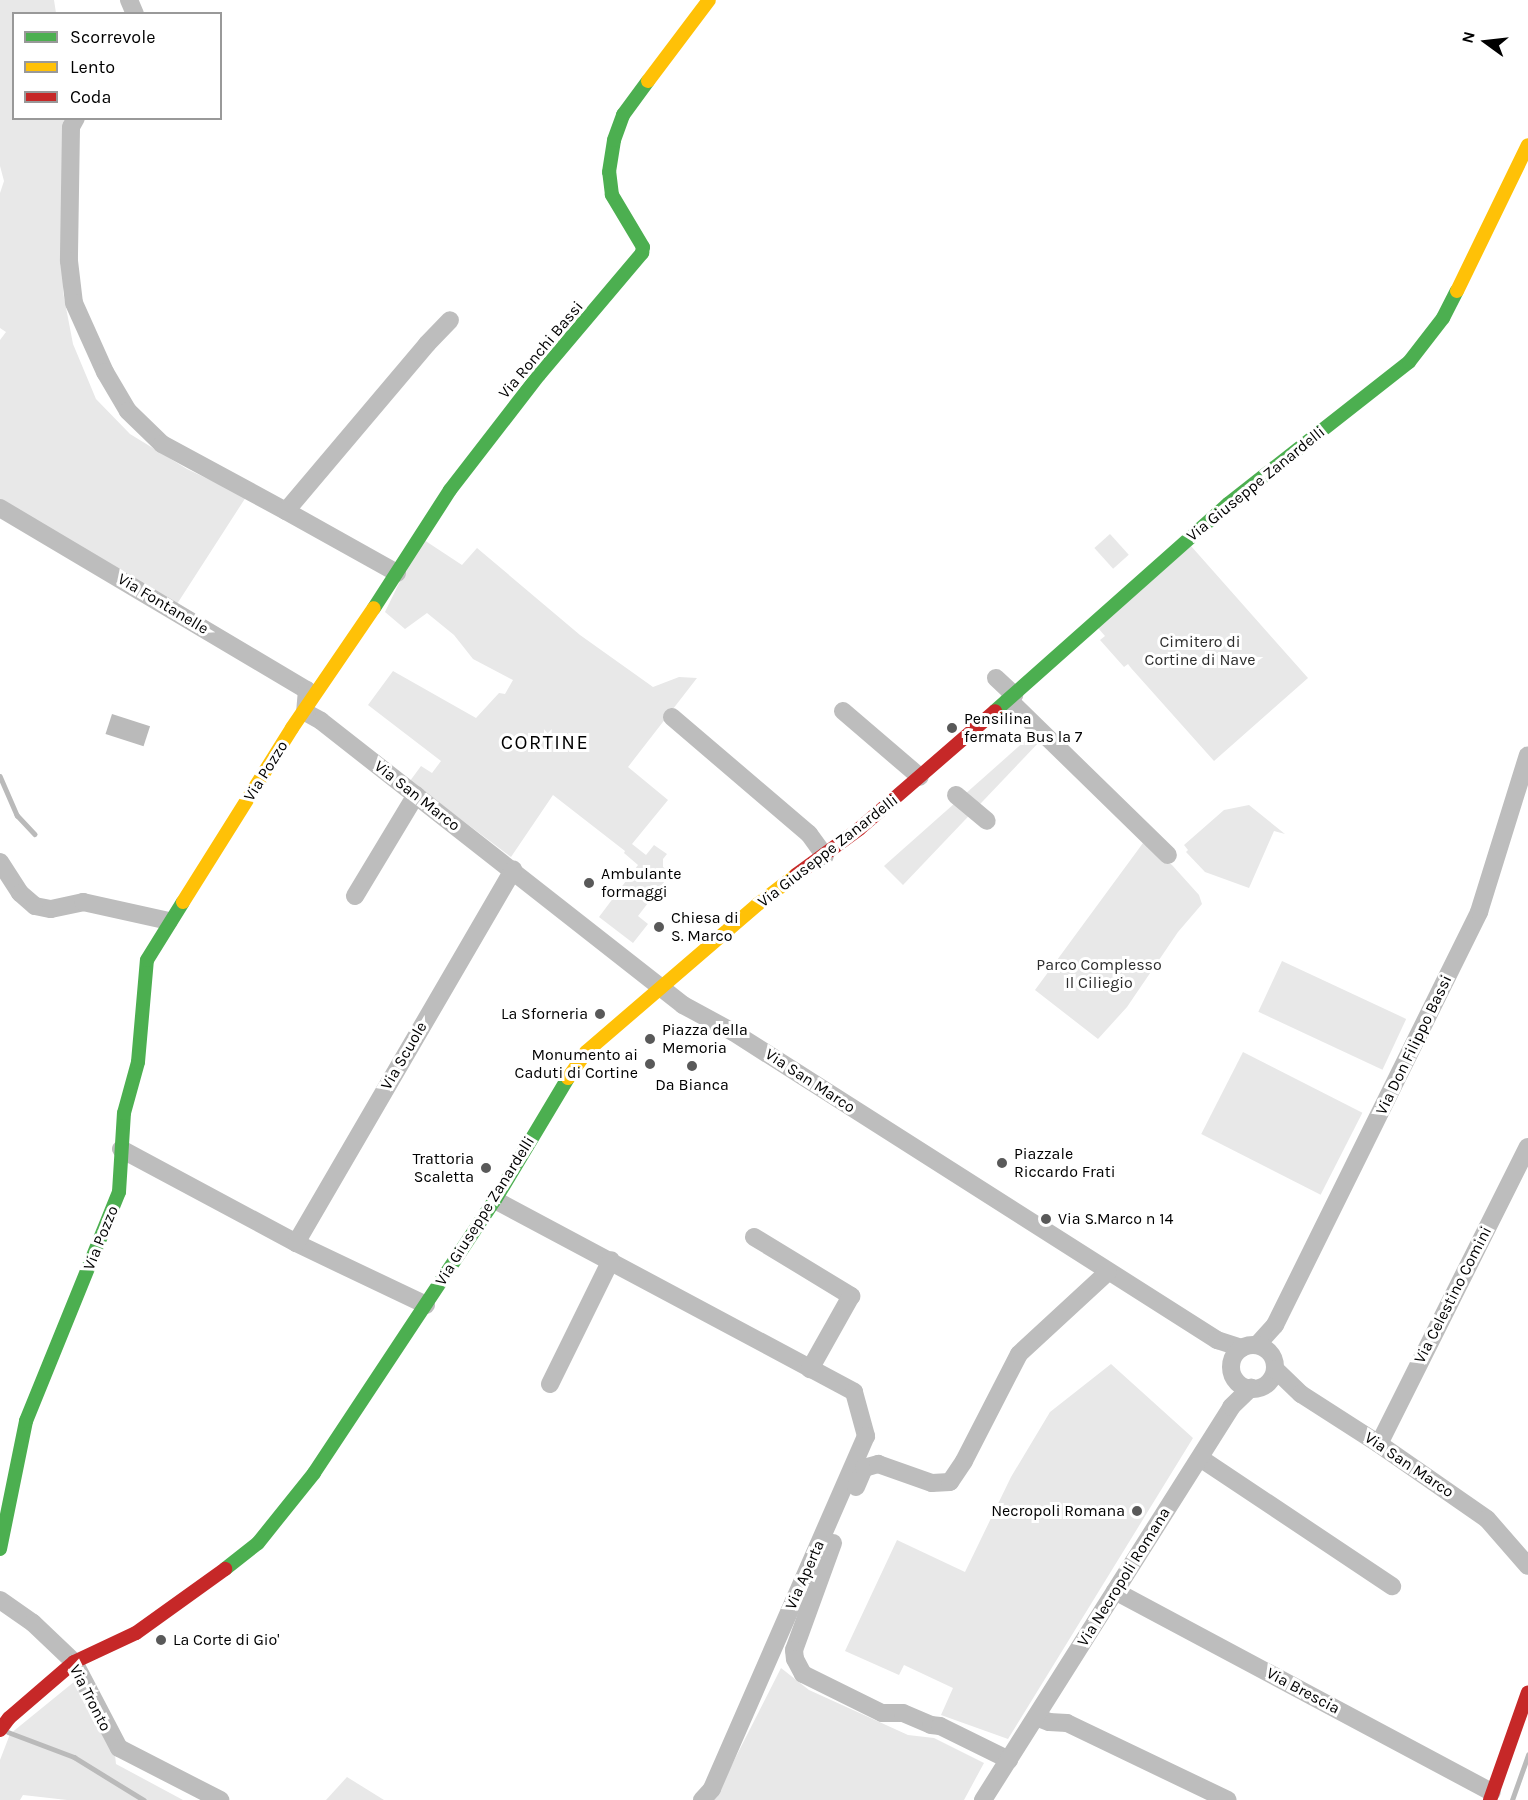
<!DOCTYPE html>
<style>
body{margin:0}
#map{position:relative;width:1528px;height:1800px;overflow:hidden;background:#fff;font-family:Karla,sans-serif}
div>[style]{position:absolute}
.green>*{inset:0;background:#e8e8e8;transform-origin:0 0}
.water>*{inset:0;background:#bababa;transform-origin:0 0}
.stream>*{height:4.5px;margin:-2.25px;padding:0 2.25px;transform-origin:2.25px;border-radius:2.25px;background:#bababa}
.street>*{height:18px;margin:-9px;padding:0 9px;transform-origin:9px;border-radius:9px;background:#bdbdbd}
.street>.ring{margin:-9px;padding:0;box-sizing:content-box;background:none;border:18px solid #bdbdbd;border-radius:50%}
.fast>*{height:14px;margin:-7px;padding:0 7px;transform-origin:7px;border-radius:7px;background:#4caf50}
.slow>*{height:14px;margin:-7px;padding:0 7px;transform-origin:7px;border-radius:7px;background:#ffc107}
.jam>*{height:14px;margin:-7px;padding:0 7px;transform-origin:7px;border-radius:7px;background:#c62828}
.dots>*{width:16px;height:16px;translate:-50% -50%;box-sizing:border-box;border:3px solid #fff;border-radius:50%}
span{translate:-50% -50%;white-space:nowrap;text-align:center;line-height:1.15;-webkit-text-stroke:6px #fff;paint-order:stroke}
.street-label{font-size:16px;color:#000}
.park-label{font-size:16px;color:#2d2d2d}
.poi-label{font-size:16px;color:#000}
.left{translate:0 -50%;text-align:left}
.right{translate:-100% -50%;text-align:right}
.quarter-label{font-size:20px;color:#000;letter-spacing:1.5px}
.legend{position:absolute;left:12px;top:12px;width:210px;height:108px;box-sizing:border-box;background:#fff;border:2px solid #999;margin:0;padding:8px 10px;list-style:none;font-size:18px;color:#000}
.legend li{display:flex;align-items:center;gap:12px;height:30px}
.legend b{width:30px;border:2px solid #999}
.north{position:absolute;left:1456px;top:12px;width:60px;height:60px;-webkit-text-stroke:4px #fff;paint-order:stroke;rotate:285deg;font-size:16px;font-weight:700;line-height:24px;text-align:center;color:#000}
.north::after{content:'';display:block;margin:auto;width:21px;height:27px;background:#000;clip-path:polygon(50% 0,100% 100%,50% 72%,0 100%)}
</style>
<div id="map">
<div class="green">
<i style="clip-path:polygon(0 0,54px 0,56px 13px,14px 14px,14px 118px,68px 119px,65px 143px,63px 292px,73px 344px,96px 399px,130px 434px,187px 469px,246px 497px,177px 604px,0 500px,0 340px,6px 332px,0 328px,0 193px,4px 181px,0 166px)"></i>
<i style="left:1110px;top:534px;width:28px;height:21px;rotate:48deg"></i>
<i style="clip-path:polygon(421px 538px,462px 565px,477px 548px,580px 635px,653px 687px,679px 677px,697px 678px,628px 767px,668px 800px,632px 844px,646px 855px,654px 845px,667px 854px,663px 859px,663px 867px,671px 873px,638px 916px,648px 924px,633px 943px,599px 917px,638px 865px,624px 853px,625px 851px,553px 795px,511px 857px,410px 781px,421px 766px,432px 773px,441px 761px,368px 705px,393px 671px,476px 718px,499px 693px,505px 694px,513px 680px,473px 659px,454px 635px,427px 613px,405px 629px,385px 612px)"></i>
<i style="clip-path:polygon(1191px 546px,1308px 678px,1214px 761px,1131px 668px,1128px 664px,1124px 667px,1100px 640px,1105px 636px,1098px 628px)"></i>
<i style="clip-path:polygon(1035px 732px,1042px 739px,903px 885px,884px 866px)"></i>
<i style="clip-path:polygon(1249px 805px,1285px 834px,1274px 831px,1249px 888px,1205px 872px,1186px 852px,1188px 850px,1184px 845px,1224px 810px)"></i>
<i style="clip-path:polygon(1143px 843px,1172px 865px,1199px 895px,1202px 904px,1178px 932px,1127px 1007px,1098px 1039px,1035px 990px)"></i>
<i style="left:1282px;top:961px;width:137px;height:56px;rotate:25deg"></i>
<i style="left:1243px;top:1052px;width:134px;height:92px;rotate:27deg"></i>
<i style="clip-path:polygon(1111px 1364px,1193px 1438px,1008px 1739px,941px 1715px,953px 1688px,904px 1665px,899px 1675px,845px 1651px,897px 1540px,965px 1572px,1011px 1477px,1050px 1412px)"></i>
<i style="clip-path:polygon(781px 1668px,809px 1690px,908px 1735px,934px 1738px,984px 1763px,964px 1800px,714px 1800px)"></i>
<i style="clip-path:polygon(80px 1677px,114px 1746px,116px 1764px,183px 1800px,67px 1800px,23px 1795px,20px 1800px,0 1800px,0 1760px,10px 1734px)"></i>
<i style="clip-path:polygon(347px 1777px,384px 1800px,326px 1800px)"></i>
</div>
<div class="water">
<i style="left:112px;top:714px;width:40px;height:21px;rotate:18deg"></i>
</div>
<div class="stream">
<i style="left:0;top:776px;width:43px;rotate:66.4deg"></i>
<i style="left:17px;top:815px;width:26px;rotate:47deg"></i>
<i style="left:8px;top:1732px;width:71px;rotate:20.7deg"></i>
<i style="left:74px;top:1757px;width:82px;rotate:31.6deg"></i>
<i style="left:1512px;top:1800px;width:48px;rotate:-70.4deg"></i>
</div>
<div class="street">
<i style="left:129px;top:0;width:15px;rotate:67deg"></i>
<i style="left:76px;top:118px;width:10px;rotate:119deg"></i>
<i style="left:71px;top:127px;width:134px;rotate:90.9deg"></i>
<i style="left:69px;top:261px;width:42px;rotate:83.2deg"></i>
<i style="left:74px;top:303px;width:76px;rotate:65.8deg"></i>
<i style="left:105px;top:372px;width:45px;rotate:59.5deg"></i>
<i style="left:128px;top:411px;width:47px;rotate:44.1deg"></i>
<i style="left:162px;top:444px;width:141px;rotate:28.4deg"></i>
<i style="left:0;top:508px;width:357px;rotate:30.7deg"></i>
<i style="left:307px;top:690px;width:22px;rotate:95deg"></i>
<i style="left:305px;top:712px;width:18px;rotate:29deg"></i>
<i style="left:321px;top:721px;width:460px;rotate:38.1deg"></i>
<i style="left:683px;top:1005px;width:57px;rotate:28.4deg"></i>
<i style="left:733px;top:1032px;width:574px;rotate:32.47deg"></i>
<i style="left:1217px;top:1340px;width:26px;rotate:18deg"></i>
<i style="left:397px;top:573px;width:127px;rotate:-150.8deg"></i>
<i style="left:286px;top:511px;width:219px;rotate:-49.8deg"></i>
<i style="left:427px;top:344px;width:33px;rotate:-46deg"></i>
<i style="left:996px;top:678px;width:25px;rotate:43deg"></i>
<i style="left:1009px;top:700px;width:222px;rotate:44.3deg"></i>
<i style="left:843px;top:711px;width:101px;rotate:40.6deg"></i>
<i style="left:672px;top:717px;width:180px;rotate:40.5deg"></i>
<i style="left:809px;top:834px;width:27px;rotate:54deg"></i>
<i style="left:956px;top:795px;width:40px;rotate:40deg"></i>
<i style="left:0;top:862px;width:37px;rotate:57deg"></i>
<i style="left:20px;top:893px;width:20px;rotate:41deg"></i>
<i style="left:35px;top:906px;width:16px;rotate:11deg"></i>
<i style="left:51px;top:909px;width:33px;rotate:-12deg"></i>
<i style="left:83px;top:902px;width:88px;rotate:12.5deg"></i>
<i style="left:355px;top:896px;width:118px;rotate:-58.9deg"></i>
<i style="left:121px;top:1149px;width:199px;rotate:28.2deg"></i>
<i style="left:296px;top:1243px;width:144px;rotate:25.5deg"></i>
<i style="left:495px;top:1200px;width:407px;rotate:28.1deg"></i>
<i style="left:854px;top:1392px;width:46px;rotate:74.7deg"></i>
<i style="left:866px;top:1436px;width:385px;rotate:113.6deg"></i>
<i style="left:712px;top:1789px;width:15px;rotate:132deg"></i>
<i style="left:754px;top:1237px;width:114px;rotate:31.3deg"></i>
<i style="left:851px;top:1296px;width:84px;rotate:119.3deg"></i>
<i style="left:296px;top:1243px;width:432px;rotate:-59.8deg"></i>
<i style="left:1257px;top:1345px;width:27px;rotate:-48deg"></i>
<i style="left:1275px;top:1325px;width:461px;rotate:-63.7deg"></i>
<i style="left:1479px;top:912px;width:164px;rotate:-72.7deg"></i>
<i class="ring" style="left:1231px;top:1345px;width:26px;height:26px"></i>
<i style="left:1275px;top:1369px;width:36px;rotate:44deg"></i>
<i style="left:1301px;top:1394px;width:93px;rotate:32.7deg"></i>
<i style="left:1379px;top:1444px;width:131px;rotate:34.8deg"></i>
<i style="left:1487px;top:1519px;width:62px;rotate:48.9deg"></i>
<i style="left:550px;top:1384px;width:138px;rotate:-63.8deg"></i>
<i style="left:1379px;top:1444px;width:332px;rotate:-63.4deg"></i>
<i style="left:1200px;top:1458px;width:231px;rotate:33.7deg"></i>
<i style="left:856px;top:1487px;width:21px;rotate:-67deg"></i>
<i style="left:864px;top:1468px;width:15px;rotate:-16deg"></i>
<i style="left:878px;top:1464px;width:57px;rotate:19.4deg"></i>
<i style="left:932px;top:1483px;width:18px;rotate:-3deg"></i>
<i style="left:950px;top:1482px;width:25px;rotate:-56deg"></i>
<i style="left:964px;top:1461px;width:120px;rotate:-62.8deg"></i>
<i style="left:1019px;top:1354px;width:121px;rotate:-42.7deg"></i>
<i style="left:833px;top:1543px;width:114px;rotate:110deg"></i>
<i style="left:794px;top:1650px;width:9px;rotate:84deg"></i>
<i style="left:795px;top:1659px;width:17px;rotate:62deg"></i>
<i style="left:803px;top:1674px;width:88px;rotate:26.3deg"></i>
<i style="left:882px;top:1713px;width:21px"></i>
<i style="left:903px;top:1713px;width:30px;rotate:23deg"></i>
<i style="left:931px;top:1725px;width:9px;rotate:6deg"></i>
<i style="left:940px;top:1726px;width:77px;rotate:26.2deg"></i>
<i style="left:1115px;top:1591px;width:427px;rotate:28.1deg"></i>
<i style="left:0;top:1600px;width:40px;rotate:34.9deg"></i>
<i style="left:33px;top:1623px;width:57px;rotate:43.6deg"></i>
<i style="left:74px;top:1662px;width:97px;rotate:62.4deg"></i>
<i style="left:119px;top:1748px;width:114px;rotate:27.2deg"></i>
<i style="left:1036px;top:1717px;width:14px;rotate:21deg"></i>
<i style="left:1049px;top:1722px;width:18px;rotate:3deg"></i>
<i style="left:1067px;top:1723px;width:178px;rotate:25.6deg"></i>
<i style="left:983px;top:1800px;width:465px;rotate:-57.7deg"></i>
<i style="left:1231px;top:1407px;width:28px;rotate:-44deg"></i>
</div>
<div class="fast">
<i style="left:374px;top:608px;width:140px;rotate:-57.2deg"></i>
<i style="left:450px;top:490px;width:145px;rotate:-52.3deg"></i>
<i style="left:539px;top:375px;width:160px;rotate:-49.8deg"></i>
<i style="left:642px;top:253px;width:6px;rotate:-81deg"></i>
<i style="left:643px;top:247px;width:61px;rotate:-120.8deg"></i>
<i style="left:612px;top:195px;width:23px;rotate:-97deg"></i>
<i style="left:609px;top:172px;width:32px;rotate:-81deg"></i>
<i style="left:614px;top:140px;width:27px;rotate:-70deg"></i>
<i style="left:623px;top:115px;width:42px;rotate:-53.7deg"></i>
<i style="left:995px;top:711px;width:312px;rotate:-41.6deg"></i>
<i style="left:1228px;top:504px;width:230px;rotate:-38.1deg"></i>
<i style="left:1409px;top:362px;width:56px;rotate:-52.3deg"></i>
<i style="left:1443px;top:318px;width:30px;rotate:-63deg"></i>
<i style="left:0;top:1549px;width:131px;rotate:-78.5deg"></i>
<i style="left:26px;top:1421px;width:247px;rotate:-67.9deg"></i>
<i style="left:119px;top:1192px;width:79px;rotate:-86.4deg"></i>
<i style="left:124px;top:1113px;width:53px;rotate:-74.6deg"></i>
<i style="left:138px;top:1062px;width:102px;rotate:-85deg"></i>
<i style="left:147px;top:960px;width:68px;rotate:-58.2deg"></i>
<i style="left:225px;top:1569px;width:42px;rotate:-38.2deg"></i>
<i style="left:258px;top:1543px;width:90px;rotate:-51.3deg"></i>
<i style="left:314px;top:1473px;width:328px;rotate:-56.5deg"></i>
<i style="left:495px;top:1200px;width:142px;rotate:-59.1deg"></i>
</div>
<div class="slow">
<i style="left:648px;top:81px;width:101px;rotate:-53deg"></i>
<i style="left:1457px;top:291px;width:162px;rotate:-64.1deg"></i>
<i style="left:183px;top:902px;width:205px;rotate:-57.9deg"></i>
<i style="left:292px;top:728px;width:145px;rotate:-55.7deg"></i>
<i style="left:568px;top:1078px;width:32px;rotate:-55deg"></i>
<i style="left:586px;top:1052px;width:227px;rotate:-40.7deg"></i>
<i style="left:758px;top:904px;width:48px;rotate:-37.3deg"></i>
</div>
<div class="jam">
<i style="left:796px;top:875px;width:78px;rotate:-36.1deg"></i>
<i style="left:859px;top:829px;width:180px;rotate:-40.9deg"></i>
<i style="left:0;top:1730px;width:15px;rotate:-53deg"></i>
<i style="left:9px;top:1718px;width:86px;rotate:-40.7deg"></i>
<i style="left:74px;top:1662px;width:68px;rotate:-25.1deg"></i>
<i style="left:136px;top:1633px;width:110px;rotate:-35.7deg"></i>
<i style="left:1490px;top:1800px;width:114px;rotate:-70.6deg"></i>
</div>
<div class="dots">
<i style="left:952px;top:728px;background:#595959"></i>
<i style="left:589px;top:883px;background:#595959"></i>
<i style="left:659px;top:927px;background:#595959"></i>
<i style="left:600px;top:1014px;background:#595959"></i>
<i style="left:650px;top:1039px;background:#595959"></i>
<i style="left:650px;top:1064px;background:#595959"></i>
<i style="left:692px;top:1066px;background:#595959"></i>
<i style="left:1002px;top:1163px;background:#595959"></i>
<i style="left:486px;top:1168px;background:#595959"></i>
<i style="left:1046px;top:1219px;background:#595959"></i>
<i style="left:1137px;top:1511px;background:#595959"></i>
<i style="left:161px;top:1640px;background:#595959"></i>
</div>
<div class="street-label">
<span style="left:541px;top:350px;rotate:-50deg">Via Ronchi Bassi</span>
<span style="left:1256px;top:484px;rotate:-39deg">Via Giuseppe Zanardelli</span>
<span style="left:163px;top:604px;rotate:31deg">Via Fontanelle</span>
<span style="left:266px;top:771px;rotate:-58deg">Via Pozzo</span>
<span style="left:417px;top:796px;rotate:38deg">Via San Marco</span>
<span style="left:828px;top:851px;rotate:-38deg">Via Giuseppe Zanardelli</span>
<span style="left:1414px;top:1045px;rotate:-64deg">Via Don Filippo Bassi</span>
<span style="left:404px;top:1056px;rotate:-60deg">Via Scuole</span>
<span style="left:810px;top:1081px;rotate:33deg">Via San Marco</span>
<span style="left:485px;top:1211px;rotate:-58deg">Via Giuseppe Zanardelli</span>
<span style="left:101px;top:1238px;rotate:-68deg">Via Pozzo</span>
<span style="left:1453px;top:1295px;rotate:-63deg">Via Celestino Comini</span>
<span style="left:1409px;top:1465px;rotate:34deg">Via San Marco</span>
<span style="left:805px;top:1575px;rotate:-66deg">Via Aperta</span>
<span style="left:1124px;top:1577px;rotate:-58deg">Via Necropoli Romana</span>
<span style="left:1303px;top:1691px;rotate:28deg">Via Brescia</span>
<span style="left:90px;top:1698px;rotate:63deg">Via Tronto</span>
</div>
<div class="park-label">
<span style="left:1200px;top:651px">Cimitero di<br>Cortine di Nave</span>
<span style="left:1099px;top:974px">Parco Complesso<br>Il Ciliegio</span>
</div>
<div class="poi-label">
<span class="left" style="left:964px;top:728px">Pensilina<br>fermata Bus la 7</span>
<span class="left" style="left:601px;top:883px">Ambulante<br>formaggi</span>
<span class="left" style="left:671px;top:927px">Chiesa di<br>S. Marco</span>
<span class="right" style="left:588px;top:1014px">La Sforneria</span>
<span class="left" style="left:662px;top:1039px">Piazza della<br>Memoria</span>
<span class="right" style="left:638px;top:1064px">Monumento ai<br>Caduti di Cortine</span>
<span style="left:692px;top:1085px">Da Bianca</span>
<span class="left" style="left:1014px;top:1163px">Piazzale<br>Riccardo Frati</span>
<span class="right" style="left:474px;top:1168px">Trattoria<br>Scaletta</span>
<span class="left" style="left:1058px;top:1219px">Via S.Marco n 14</span>
<span class="right" style="left:1125px;top:1511px">Necropoli Romana</span>
<span class="left" style="left:173px;top:1640px">La Corte di Gio'</span>
</div>
<div class="quarter-label">
<span style="left:545px;top:742px">CORTINE</span>
</div>
<ul class="legend">
<li><b style="height:8px;background:#4caf50"></b>Scorrevole</li>
<li><b style="height:8px;background:#ffc107"></b>Lento</li>
<li><b style="height:8px;background:#c62828"></b>Coda</li>
</ul>
<div class="north">N</div>
</div>
